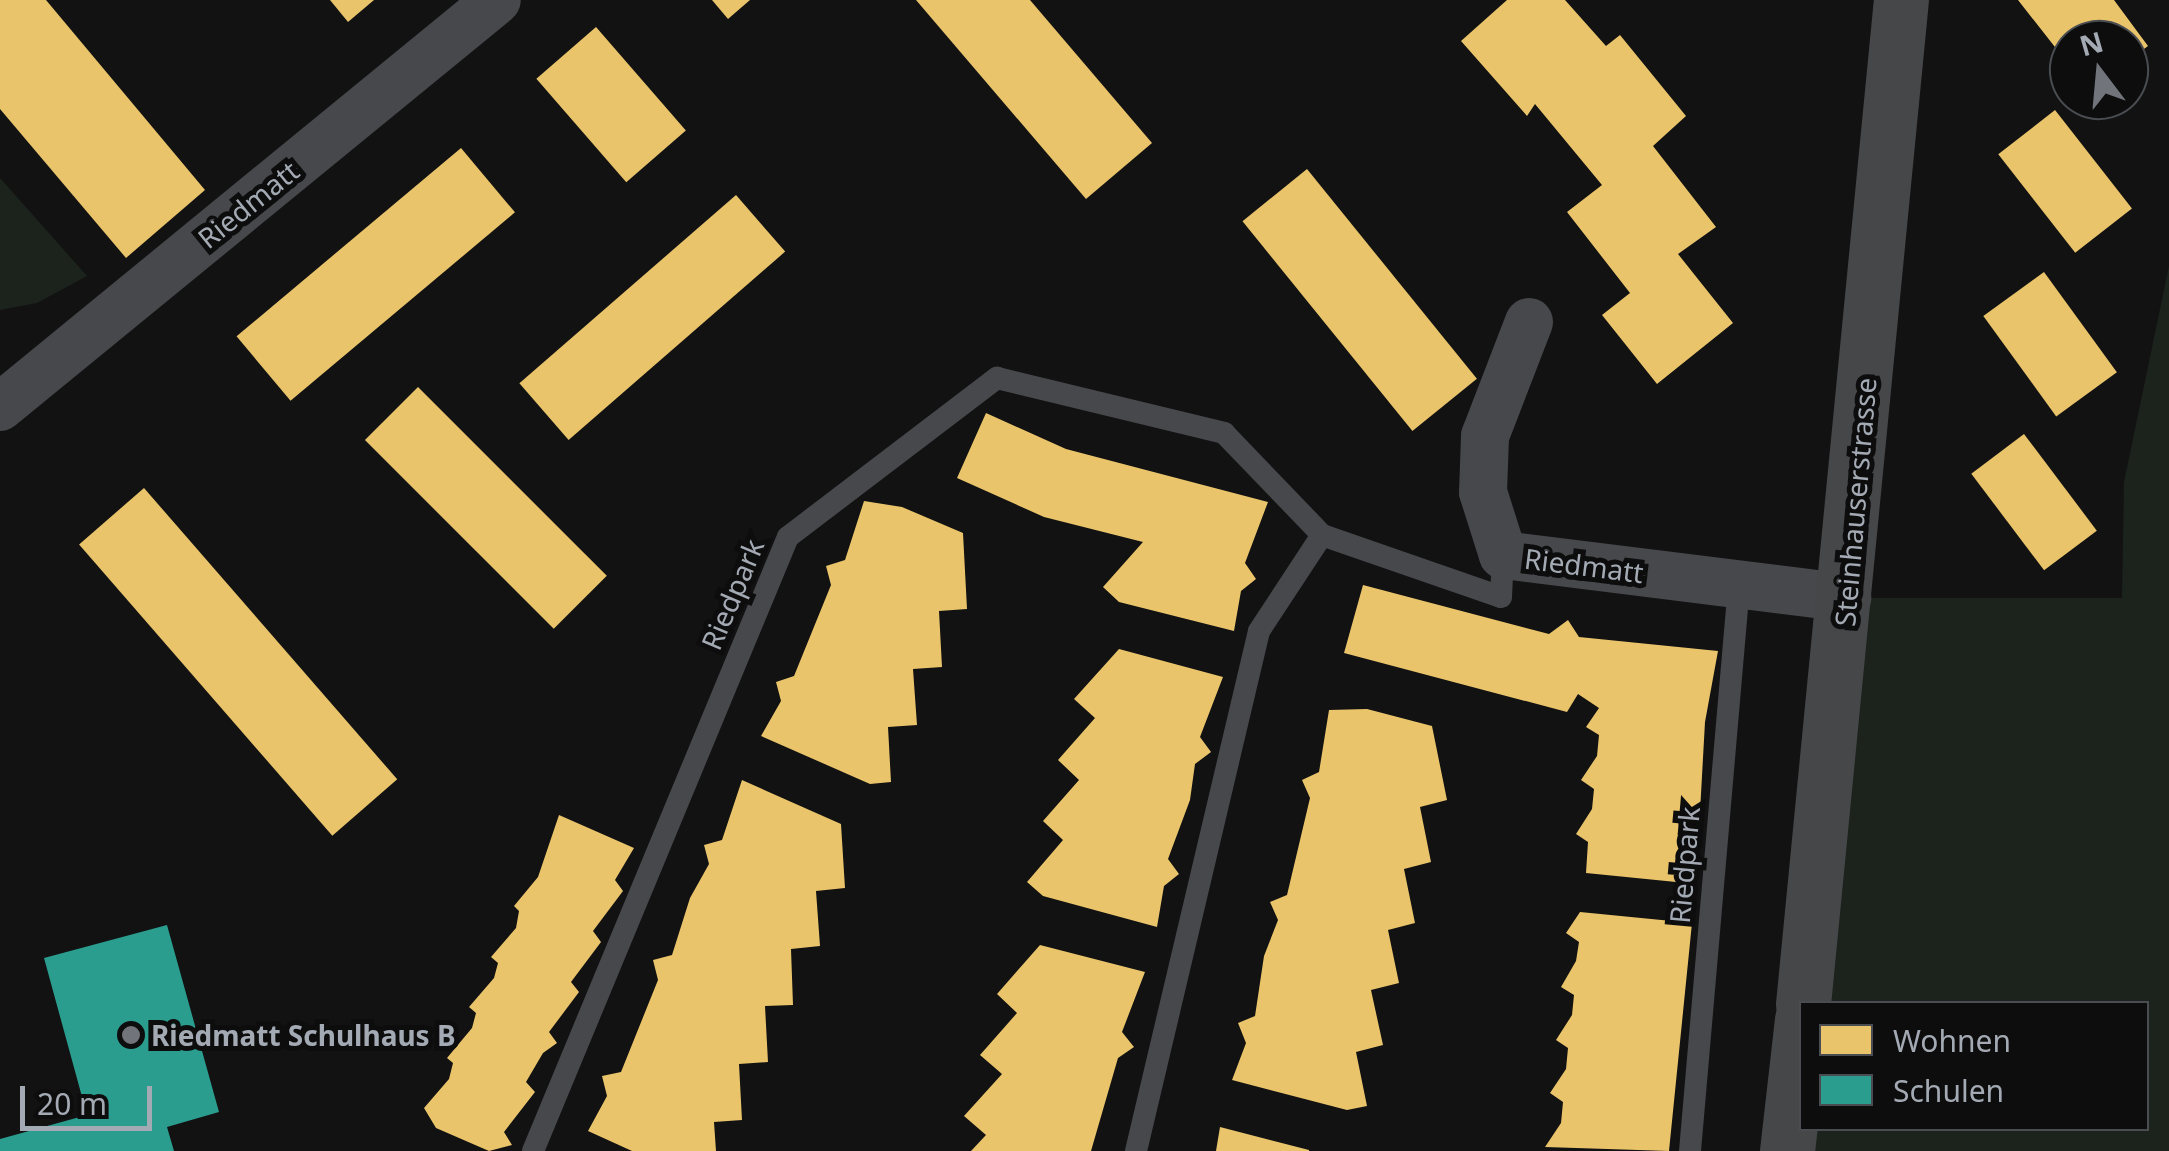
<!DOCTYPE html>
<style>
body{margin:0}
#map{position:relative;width:2169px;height:1151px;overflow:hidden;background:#121213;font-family:"Noto Sans",sans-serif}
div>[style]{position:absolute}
.green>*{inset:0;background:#1c231d}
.homes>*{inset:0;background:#e9c46a;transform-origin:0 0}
.schools>*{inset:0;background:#2a9d8f}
.lane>*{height:22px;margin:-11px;padding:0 11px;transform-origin:11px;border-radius:11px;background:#47484b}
.street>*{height:48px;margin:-24px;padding:0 24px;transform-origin:24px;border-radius:24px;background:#47484b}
.secondary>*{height:55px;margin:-27.5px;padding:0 27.5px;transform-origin:27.5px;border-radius:27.5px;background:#464749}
.dots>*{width:28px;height:28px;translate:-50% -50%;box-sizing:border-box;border:5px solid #0d0d0e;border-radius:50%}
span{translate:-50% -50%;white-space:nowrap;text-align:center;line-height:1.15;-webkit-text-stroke:10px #0d0d0e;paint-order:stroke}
.street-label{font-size:28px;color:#a4aab3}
.poi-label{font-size:28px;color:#a4aab3;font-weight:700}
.left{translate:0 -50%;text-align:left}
.legend{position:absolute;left:1799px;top:1001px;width:350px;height:130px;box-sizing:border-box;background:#0d0d0e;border:2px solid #494c50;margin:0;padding:12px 18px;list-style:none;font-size:30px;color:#a4aab3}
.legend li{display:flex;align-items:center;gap:20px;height:50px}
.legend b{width:50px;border:2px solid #494c50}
.north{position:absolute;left:2049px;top:20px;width:100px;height:100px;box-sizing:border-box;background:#0d0d0e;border:2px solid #494c50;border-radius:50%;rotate:344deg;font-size:28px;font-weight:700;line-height:40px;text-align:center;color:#a4aab3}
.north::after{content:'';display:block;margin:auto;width:35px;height:45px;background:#71757b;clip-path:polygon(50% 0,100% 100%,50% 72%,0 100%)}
.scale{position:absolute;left:20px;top:1086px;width:132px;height:45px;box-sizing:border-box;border:5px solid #a4aab3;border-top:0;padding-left:12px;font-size:30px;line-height:35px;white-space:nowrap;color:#a4aab3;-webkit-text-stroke:8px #0d0d0e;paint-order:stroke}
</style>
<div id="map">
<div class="green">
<i style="clip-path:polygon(0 178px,87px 276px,37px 303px,0 310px)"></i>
<i style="clip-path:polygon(2169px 266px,2169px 1151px,1787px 1151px,1802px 1128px,2146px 1128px,2146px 1004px,1803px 1003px,1847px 598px,2122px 598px,2124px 482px)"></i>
</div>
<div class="homes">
<i style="clip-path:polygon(0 0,46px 0,205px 190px,126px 258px,0 109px)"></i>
<i style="clip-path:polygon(330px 0,374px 0,348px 22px)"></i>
<i style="clip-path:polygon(712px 0,750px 0,728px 19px)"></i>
<i style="clip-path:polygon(916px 0,1030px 0,1152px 143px,1086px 199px)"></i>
<i style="clip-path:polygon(1507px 0,1565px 0,1606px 46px,1620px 35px,1686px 116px,1653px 146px,1716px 227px,1678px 254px,1733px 323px,1657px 384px,1602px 315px,1630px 293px,1567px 212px,1602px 185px,1535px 104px,1527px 116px,1461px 41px)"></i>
<i style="clip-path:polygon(2018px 0,2114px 0,2148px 46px,2129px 60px,2129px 40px,2069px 40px,2069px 65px)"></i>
<i style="left:596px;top:27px;width:137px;height:79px;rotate:49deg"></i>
<i style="left:2055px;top:110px;width:125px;height:72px;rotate:52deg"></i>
<i style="left:461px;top:148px;width:84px;height:293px;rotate:50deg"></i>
<i style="left:1307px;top:169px;width:270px;height:83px;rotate:51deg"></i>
<i style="left:736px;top:195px;width:75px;height:287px;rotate:49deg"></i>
<i style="left:2044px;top:272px;width:124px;height:75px;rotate:54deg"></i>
<i style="left:418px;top:387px;width:267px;height:75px;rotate:45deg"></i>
<i style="clip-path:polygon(986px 413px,1066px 449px,1268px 502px,1245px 563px,1256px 579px,1241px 591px,1234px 631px,1119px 602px,1103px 587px,1143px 542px,1044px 517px,957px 478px)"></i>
<i style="left:2024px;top:434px;width:121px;height:66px;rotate:53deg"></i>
<i style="left:144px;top:488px;width:386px;height:86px;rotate:49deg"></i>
<i style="clip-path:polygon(864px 501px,902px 507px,963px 533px,967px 609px,939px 611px,942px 667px,913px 669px,917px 725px,888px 727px,891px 782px,870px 784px,761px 736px,781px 701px,776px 682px,794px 676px,831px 585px,826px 566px,845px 560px)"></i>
<i style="clip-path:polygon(1363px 585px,1549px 634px,1568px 620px,1579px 637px,1718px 651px,1705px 722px,1696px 884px,1586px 873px,1588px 842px,1576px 834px,1592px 809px,1594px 789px,1581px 780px,1597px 756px,1599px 735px,1586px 727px,1599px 708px,1578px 694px,1567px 712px,1344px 653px)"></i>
<i style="clip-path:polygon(1119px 649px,1223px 677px,1200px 737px,1211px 752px,1195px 764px,1190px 800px,1168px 859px,1179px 874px,1164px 886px,1157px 927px,1043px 896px,1027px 882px,1063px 840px,1043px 821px,1079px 780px,1058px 760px,1095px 718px,1074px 699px)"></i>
<i style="clip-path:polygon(1367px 709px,1432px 726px,1447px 800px,1420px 807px,1431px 862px,1404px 869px,1415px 923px,1388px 930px,1399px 983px,1371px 990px,1383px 1045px,1356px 1052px,1367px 1106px,1347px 1110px,1232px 1080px,1246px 1043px,1238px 1023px,1255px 1016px,1264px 956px,1278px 920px,1270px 902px,1287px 895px,1310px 798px,1302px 780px,1319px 772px,1329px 710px)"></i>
<i style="clip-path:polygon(742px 780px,841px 824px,845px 888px,816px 891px,820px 946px,791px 949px,793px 1005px,765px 1006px,768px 1062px,739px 1064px,742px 1120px,714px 1122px,716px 1151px,632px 1151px,588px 1131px,607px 1096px,602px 1076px,621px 1072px,658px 980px,653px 960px,672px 955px,690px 898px,709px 864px,704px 845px,722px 840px)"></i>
<i style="clip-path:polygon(559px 815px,634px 848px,615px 880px,623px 891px,593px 931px,601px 942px,571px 982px,579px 992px,549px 1032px,557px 1043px,543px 1053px,526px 1082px,535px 1092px,504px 1132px,512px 1145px,489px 1151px,436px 1128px,424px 1108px,449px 1079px,453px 1063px,447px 1058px,472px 1028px,476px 1013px,469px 1007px,494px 978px,498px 963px,491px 957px,516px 928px,519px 911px,514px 906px,538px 877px)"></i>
<i style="clip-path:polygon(1580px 912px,1692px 923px,1669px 1151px,1545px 1147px,1561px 1123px,1563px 1102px,1550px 1093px,1566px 1069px,1568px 1048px,1556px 1040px,1572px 1015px,1574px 995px,1561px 987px,1576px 961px,1579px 942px,1566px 933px)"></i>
<i style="clip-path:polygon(1040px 945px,1145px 972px,1122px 1032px,1134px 1047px,1118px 1058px,1091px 1151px,971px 1151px,986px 1135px,964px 1116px,1002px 1074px,980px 1055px,1017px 1013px,997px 994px)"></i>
<i style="clip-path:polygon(1220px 1127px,1309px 1150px,1309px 1151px,1216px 1151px)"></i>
</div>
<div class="schools">
<i style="clip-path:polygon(167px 925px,219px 1112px,167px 1127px,174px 1151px,0 1151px,0 1139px,87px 1115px,44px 958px)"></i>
</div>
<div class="lane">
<i style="left:533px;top:1151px;width:665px;rotate:-67.45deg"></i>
<i style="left:788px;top:537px;width:263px;rotate:-37.3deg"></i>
<i style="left:997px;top:378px;width:234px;rotate:13.6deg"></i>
<i style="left:1224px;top:433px;width:141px;rotate:46.1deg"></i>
<i style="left:1322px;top:535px;width:189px;rotate:19.1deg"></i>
<i style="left:1501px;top:597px;width:42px;rotate:-87.3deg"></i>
<i style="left:1136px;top:1151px;width:534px;rotate:-76.69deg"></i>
<i style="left:1259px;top:631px;width:115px;rotate:-56.7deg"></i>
<i style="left:1690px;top:1151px;width:568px;rotate:-85.05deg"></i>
</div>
<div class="street">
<i style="left:1529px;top:322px;width:122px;rotate:111.1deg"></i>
<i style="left:1485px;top:436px;width:56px;rotate:92deg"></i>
<i style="left:1483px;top:492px;width:66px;rotate:72.4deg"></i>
<i style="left:1503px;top:555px;width:347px;rotate:7.1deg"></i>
<i style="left:0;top:407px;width:642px;rotate:-39.31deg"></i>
</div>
<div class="secondary">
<i style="left:1803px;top:1004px;width:1009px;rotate:-84.43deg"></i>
<i style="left:1787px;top:1151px;width:133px;rotate:-83.5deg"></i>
</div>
<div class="dots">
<i style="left:131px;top:1035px;background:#71757b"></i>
</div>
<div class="street-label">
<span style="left:248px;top:204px;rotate:-39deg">Riedmatt</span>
<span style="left:1855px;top:502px;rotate:-85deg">Steinhauserstrasse</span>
<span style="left:1584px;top:565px;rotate:7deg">Riedmatt</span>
<span style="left:732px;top:594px;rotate:-67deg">Riedpark</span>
<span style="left:1684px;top:865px;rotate:-85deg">Riedpark</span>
</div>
<div class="poi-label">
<span class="left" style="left:151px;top:1035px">Riedmatt Schulhaus B</span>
</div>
<ul class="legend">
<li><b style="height:28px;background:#e9c46a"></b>Wohnen</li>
<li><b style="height:28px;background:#2a9d8f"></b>Schulen</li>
</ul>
<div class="north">N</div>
<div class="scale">20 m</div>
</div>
